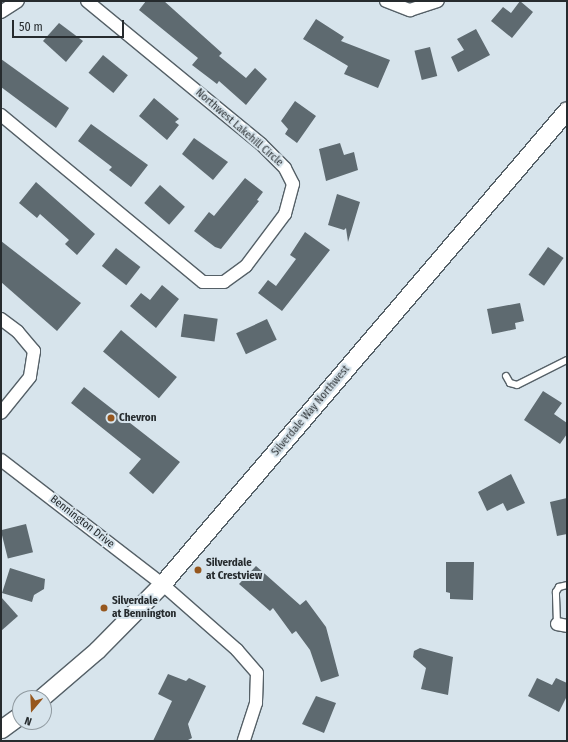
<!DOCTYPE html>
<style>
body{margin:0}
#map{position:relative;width:568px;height:742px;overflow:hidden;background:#d7e4ec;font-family:"Fira Sans Condensed",sans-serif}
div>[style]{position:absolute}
.building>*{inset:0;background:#5e6a70;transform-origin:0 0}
.roads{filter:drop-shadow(1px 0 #556067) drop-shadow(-1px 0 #556067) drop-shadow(0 1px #556067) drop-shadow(0 -1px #556067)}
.lane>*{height:6px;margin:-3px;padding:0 3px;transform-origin:3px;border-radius:3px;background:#fff}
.street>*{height:12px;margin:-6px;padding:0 6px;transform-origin:6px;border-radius:6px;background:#fff}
.secondary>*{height:17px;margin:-8.5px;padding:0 8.5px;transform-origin:8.5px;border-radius:8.5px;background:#fff}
.dots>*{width:11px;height:11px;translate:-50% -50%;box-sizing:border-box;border:2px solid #d7e4ec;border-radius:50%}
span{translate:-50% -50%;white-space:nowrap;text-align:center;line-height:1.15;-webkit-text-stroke:4px #d7e4ec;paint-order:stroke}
.street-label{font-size:11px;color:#262b2e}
.poi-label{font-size:11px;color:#262b2e;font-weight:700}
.left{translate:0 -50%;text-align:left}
.frame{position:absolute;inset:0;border:2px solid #262b2e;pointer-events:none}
.north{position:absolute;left:12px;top:690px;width:40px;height:40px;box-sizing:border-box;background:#d7e4ec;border:1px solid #909aa0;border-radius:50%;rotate:199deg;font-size:11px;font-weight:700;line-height:16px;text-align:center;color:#262b2e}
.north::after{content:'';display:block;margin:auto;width:14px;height:18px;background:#96571e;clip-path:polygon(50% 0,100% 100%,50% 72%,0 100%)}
.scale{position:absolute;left:12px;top:20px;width:112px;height:18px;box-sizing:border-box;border:2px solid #262b2e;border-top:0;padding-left:5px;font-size:12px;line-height:14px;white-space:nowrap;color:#262b2e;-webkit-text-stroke:3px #d7e4ec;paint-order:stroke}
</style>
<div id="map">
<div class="building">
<i style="clip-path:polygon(146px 1px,164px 1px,222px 53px,219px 56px,246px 78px,255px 68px,267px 79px,246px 105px,219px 81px,217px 84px,192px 65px,198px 58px,139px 10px)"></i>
<i style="clip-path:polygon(520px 1px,533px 12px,512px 38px,491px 21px,503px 7px,511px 13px)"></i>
<i style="clip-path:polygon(316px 19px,344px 37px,341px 41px,390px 60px,378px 88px,344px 74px,348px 66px,303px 39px)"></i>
<i style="clip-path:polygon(59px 23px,83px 41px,66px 62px,43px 41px)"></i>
<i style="clip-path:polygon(476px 29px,490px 55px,458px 72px,451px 57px,464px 50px,457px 39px)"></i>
<i style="left:430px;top:47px;width:30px;height:16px;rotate:76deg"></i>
<i style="left:103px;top:55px;width:32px;height:23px;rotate:39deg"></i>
<i style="clip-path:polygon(1px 59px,69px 108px,56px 128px,1px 87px)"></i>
<i style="clip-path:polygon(154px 98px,179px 119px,175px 122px,179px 125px,167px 140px,139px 116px)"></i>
<i style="clip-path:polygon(295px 101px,316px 116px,297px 143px,285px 134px,288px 129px,281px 121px)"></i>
<i style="clip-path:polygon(91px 124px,148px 165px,131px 187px,109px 170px,112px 167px,78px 141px)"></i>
<i style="clip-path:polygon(194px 138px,228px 162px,213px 180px,182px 154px)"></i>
<i style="clip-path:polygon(340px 143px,344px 155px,354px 152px,358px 170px,326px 181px,319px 149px)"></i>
<i style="clip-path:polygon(245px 178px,263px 192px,257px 200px,259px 201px,221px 249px,215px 247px,194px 231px,209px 212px,214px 216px)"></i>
<i style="clip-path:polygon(36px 182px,95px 234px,77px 255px,65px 244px,69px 240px,40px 214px,37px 218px,19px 203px)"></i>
<i style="left:160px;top:185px;width:33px;height:24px;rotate:41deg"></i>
<i style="clip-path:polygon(337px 194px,360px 202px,348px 242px,346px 228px,344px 230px,328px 225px)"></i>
<i style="clip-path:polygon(305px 232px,330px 250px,282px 311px,258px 293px,268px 280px,276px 286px,296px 259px,290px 255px)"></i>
<i style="clip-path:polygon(1px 241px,81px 303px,57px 331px,1px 282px)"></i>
<i style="left:548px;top:247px;width:19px;height:34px;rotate:35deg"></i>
<i style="left:116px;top:248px;width:31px;height:23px;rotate:38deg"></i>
<i style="clip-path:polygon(162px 285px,179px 299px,156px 328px,130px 306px,141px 293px,150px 300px)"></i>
<i style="clip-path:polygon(520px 303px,524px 321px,515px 323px,516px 329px,492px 334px,487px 309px)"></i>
<i style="left:184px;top:314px;width:34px;height:23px;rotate:8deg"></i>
<i style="left:267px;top:319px;width:23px;height:34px;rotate:65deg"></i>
<i style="left:121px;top:330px;width:73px;height:28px;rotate:40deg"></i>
<i style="clip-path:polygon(84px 387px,180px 462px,153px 494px,129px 473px,141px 459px,71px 403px)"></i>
<i style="clip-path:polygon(543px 391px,562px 403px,554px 414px,567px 423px,567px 434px,560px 444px,524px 420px)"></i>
<i style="clip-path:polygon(511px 474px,525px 503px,507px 511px,503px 503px,487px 511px,478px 492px)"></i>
<i style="clip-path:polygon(567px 498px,567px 534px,557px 536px,550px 502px)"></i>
<i style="left:26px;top:524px;width:29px;height:26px;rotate:76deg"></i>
<i style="clip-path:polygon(446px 562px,474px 562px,473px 600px,450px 599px,450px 593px,446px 592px)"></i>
<i style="clip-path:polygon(256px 566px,300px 605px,306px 600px,326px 627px,339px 676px,321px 682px,310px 650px,296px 631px,292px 634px,273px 608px,270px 611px,239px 584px)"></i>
<i style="clip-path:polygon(10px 568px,45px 579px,44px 589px,34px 595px,32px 602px,2px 593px)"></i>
<i style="clip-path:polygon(1px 597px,18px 616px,1px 631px)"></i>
<i style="clip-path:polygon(420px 648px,453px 657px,448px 695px,421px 689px,426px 668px,413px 657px,414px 651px)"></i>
<i style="clip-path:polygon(168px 674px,186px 681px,189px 678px,206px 686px,188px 724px,192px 738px,186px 741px,153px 741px,172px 701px,158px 694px)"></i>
<i style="clip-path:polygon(537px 678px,552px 685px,556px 678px,567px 683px,567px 696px,559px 712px,528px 696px)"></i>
<i style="clip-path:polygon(316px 696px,336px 703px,324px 733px,302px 724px)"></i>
</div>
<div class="roads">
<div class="lane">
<i style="left:506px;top:376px;width:8px;rotate:60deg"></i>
<i style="left:510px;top:383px;width:7px;rotate:16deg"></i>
<i style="left:517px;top:385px;width:56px;rotate:-26.6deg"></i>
<i style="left:557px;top:624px;width:32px;rotate:-92deg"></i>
<i style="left:556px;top:592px;width:6px;rotate:-59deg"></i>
<i style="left:559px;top:587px;width:8px;rotate:-14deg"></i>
</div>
<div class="street">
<i style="left:386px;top:1px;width:26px;rotate:21deg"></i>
<i style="left:410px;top:10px;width:29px;rotate:-18deg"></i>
<i style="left:1px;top:12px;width:20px;rotate:-33deg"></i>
<i style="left:1px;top:115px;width:262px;rotate:39.6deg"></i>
<i style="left:203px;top:282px;width:21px"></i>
<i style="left:224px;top:282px;width:27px;rotate:-36deg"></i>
<i style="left:246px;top:266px;width:65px;rotate:-53.1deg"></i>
<i style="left:285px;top:214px;width:31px;rotate:-75deg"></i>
<i style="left:293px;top:184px;width:18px;rotate:-117deg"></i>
<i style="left:285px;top:168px;width:34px;rotate:-135deg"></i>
<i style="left:261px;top:144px;width:225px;rotate:-140.6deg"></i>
<i style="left:1px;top:319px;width:21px;rotate:37deg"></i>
<i style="left:18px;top:332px;width:25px;rotate:50deg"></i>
<i style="left:34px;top:351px;width:26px;rotate:99deg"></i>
<i style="left:30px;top:377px;width:46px;rotate:128.9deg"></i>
<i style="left:1px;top:460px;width:203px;rotate:37.6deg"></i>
<i style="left:162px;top:584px;width:100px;rotate:41.3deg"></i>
<i style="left:237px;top:650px;width:30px;rotate:49deg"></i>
<i style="left:257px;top:673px;width:30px;rotate:92deg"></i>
<i style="left:256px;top:703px;width:40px;rotate:108deg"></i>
<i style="left:557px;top:624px;width:10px;rotate:11deg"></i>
</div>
<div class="secondary">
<i style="left:41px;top:698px;width:74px;rotate:-40.6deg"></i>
<i style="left:97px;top:650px;width:93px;rotate:-45.4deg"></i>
<i style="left:162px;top:584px;width:623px;rotate:-49.49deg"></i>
<i style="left:1px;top:729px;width:24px;rotate:-36deg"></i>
</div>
</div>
<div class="dots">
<i style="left:111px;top:418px;background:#96571e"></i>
<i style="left:198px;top:570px;background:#96571e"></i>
<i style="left:104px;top:608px;background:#96571e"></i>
</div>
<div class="street-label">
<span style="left:239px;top:128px;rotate:41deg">Northwest Lakehill Circle</span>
<span style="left:311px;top:411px;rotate:-50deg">Silverdale Way Northwest</span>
<span style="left:82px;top:522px;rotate:38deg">Bennington Drive</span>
</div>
<div class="poi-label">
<span class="left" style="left:119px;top:418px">Chevron</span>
<span class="left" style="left:206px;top:570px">Silverdale<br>at Crestview</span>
<span class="left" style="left:112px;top:608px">Silverdale<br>at Bennington</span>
</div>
<div class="frame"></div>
<div class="north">N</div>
<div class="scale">50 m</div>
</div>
